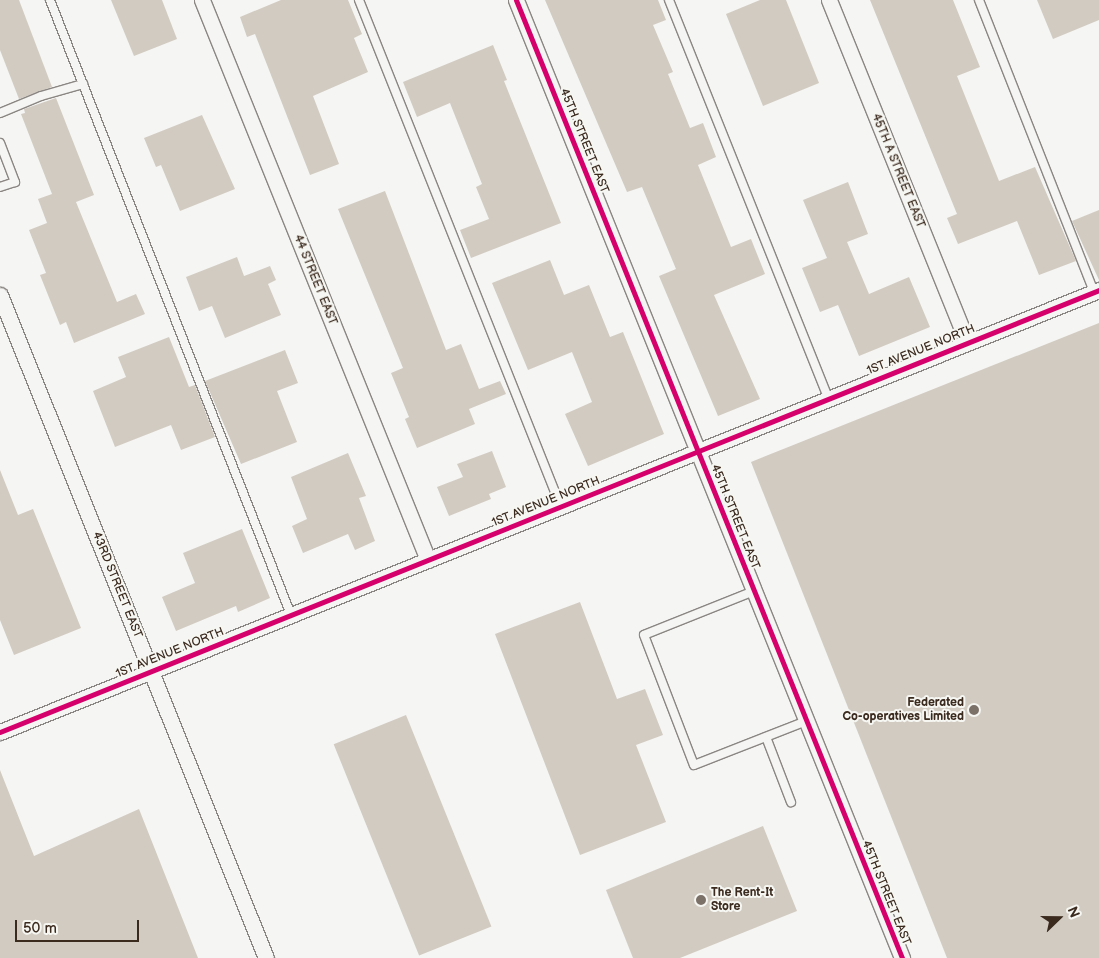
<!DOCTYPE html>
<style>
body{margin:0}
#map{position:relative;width:1099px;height:958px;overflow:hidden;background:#f5f5f3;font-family:"Balsamiq Sans",sans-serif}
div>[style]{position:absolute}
.building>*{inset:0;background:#d2cbc2;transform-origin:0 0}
.roads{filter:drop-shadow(1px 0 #8a8683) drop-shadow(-1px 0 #8a8683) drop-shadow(0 1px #8a8683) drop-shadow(0 -1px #8a8683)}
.service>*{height:8px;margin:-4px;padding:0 4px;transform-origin:4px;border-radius:4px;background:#f5f5f3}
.minor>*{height:15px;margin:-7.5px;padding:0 7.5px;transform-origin:7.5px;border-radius:7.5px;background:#f5f5f3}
.cycleway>*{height:5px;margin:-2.5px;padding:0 2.5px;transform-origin:2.5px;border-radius:2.5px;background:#d6006c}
.dots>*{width:14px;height:14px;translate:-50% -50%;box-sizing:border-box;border:2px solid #f6f6f2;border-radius:50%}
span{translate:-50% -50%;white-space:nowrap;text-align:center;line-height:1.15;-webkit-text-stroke:4px #f6f6f2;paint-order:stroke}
.street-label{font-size:12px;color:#3b2a1e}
.poi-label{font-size:12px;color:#3b2a1e;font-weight:700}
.right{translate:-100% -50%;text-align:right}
.left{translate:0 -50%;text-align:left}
.north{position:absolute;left:1034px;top:893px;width:50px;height:50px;-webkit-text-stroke:4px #f6f6f2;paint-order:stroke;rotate:68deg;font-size:14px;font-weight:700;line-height:20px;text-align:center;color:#3b2a1e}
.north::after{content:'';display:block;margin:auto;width:18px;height:22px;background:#3b2a1e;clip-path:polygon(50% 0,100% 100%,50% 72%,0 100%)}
.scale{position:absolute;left:15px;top:920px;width:124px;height:22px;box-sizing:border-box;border:2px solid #3b2a1e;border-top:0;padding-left:6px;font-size:15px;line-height:18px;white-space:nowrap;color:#3b2a1e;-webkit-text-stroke:4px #f6f6f2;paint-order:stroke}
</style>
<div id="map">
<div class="building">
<i style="clip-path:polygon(0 0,19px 0,52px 87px,19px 99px,0 50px)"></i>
<i style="clip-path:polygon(111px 0,162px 0,177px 39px,134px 56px)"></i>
<i style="clip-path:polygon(281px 0,348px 0,362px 34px,354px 38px,368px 72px,313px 96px,339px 164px,310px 175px,255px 34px,247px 37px,240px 17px)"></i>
<i style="clip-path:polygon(545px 0,658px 0,666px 20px,653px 25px,673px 72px,668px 74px,690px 128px,703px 123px,716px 157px,698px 165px,731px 247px,751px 239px,765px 274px,714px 295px,760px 399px,718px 416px,659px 276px,676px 269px,642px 187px,627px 192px)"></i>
<i style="clip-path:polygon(760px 0,786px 0,819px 83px,763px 106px,726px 14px)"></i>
<i style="clip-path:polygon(870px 0,953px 0,980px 67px,957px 76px,999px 181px,1035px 167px,1076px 261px,1039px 275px,1017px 221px,958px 244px,947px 218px,957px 214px)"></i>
<i style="clip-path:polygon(1037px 0,1099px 0,1099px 20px,1053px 39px)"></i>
<i style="clip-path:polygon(493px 45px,507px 80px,504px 81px,561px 223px,471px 258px,460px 230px,489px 219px,476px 187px,482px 184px,450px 103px,417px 117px,403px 82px)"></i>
<i style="clip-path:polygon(56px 98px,94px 195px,76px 202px,117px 302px,136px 294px,145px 314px,74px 343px,66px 322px,60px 325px,40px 275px,46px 273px,29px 230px,47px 223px,38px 199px,52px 194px,21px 114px,25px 113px,24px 109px)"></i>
<i style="clip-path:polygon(202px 115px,235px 189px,180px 211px,161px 165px,156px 167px,144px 138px)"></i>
<i style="clip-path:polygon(848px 182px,868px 234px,847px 242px,869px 294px,909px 277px,930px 327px,859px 356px,838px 305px,820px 312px,802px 268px,827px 258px,803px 200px)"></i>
<i style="clip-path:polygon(385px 191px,446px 350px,461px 344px,479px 389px,500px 381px,506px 394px,469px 409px,475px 424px,417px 448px,405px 419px,409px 417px,391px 373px,403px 368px,338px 209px)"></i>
<i style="clip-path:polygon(1099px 210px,1099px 280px,1072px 221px)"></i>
<i style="clip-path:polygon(237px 257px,244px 276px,270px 266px,276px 280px,268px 284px,281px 315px,225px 338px,212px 306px,199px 311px,186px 277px)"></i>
<i style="clip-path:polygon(550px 260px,564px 295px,589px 285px,610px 337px,623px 332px,664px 434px,588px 466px,565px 414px,592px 402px,572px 352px,528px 370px,492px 283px)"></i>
<i style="clip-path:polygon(1099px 323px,1099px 958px,947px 958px,751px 462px)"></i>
<i style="clip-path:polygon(169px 337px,189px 387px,195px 385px,215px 437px,181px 450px,171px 425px,115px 447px,93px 391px,126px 377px,118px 357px)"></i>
<i style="clip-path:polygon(285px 350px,298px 383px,277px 391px,297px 442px,241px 464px,205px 381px)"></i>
<i style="clip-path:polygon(492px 451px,506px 487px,489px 494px,491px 499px,449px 516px,437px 487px,463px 477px,457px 464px)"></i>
<i style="clip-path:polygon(348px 453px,366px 496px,359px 498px,375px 541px,355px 550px,348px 534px,303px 553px,292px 526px,307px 519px,291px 477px)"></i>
<i style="clip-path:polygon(0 470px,18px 515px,33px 509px,81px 628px,14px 655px,0 620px)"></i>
<i style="clip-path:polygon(242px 529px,270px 598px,238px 612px,236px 606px,176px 631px,162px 597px,195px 583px,183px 553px)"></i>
<i style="clip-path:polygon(580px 602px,617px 699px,645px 689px,663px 735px,636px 745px,666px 822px,580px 855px,495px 634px)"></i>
<i style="left:406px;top:715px;width:228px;height:78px;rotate:68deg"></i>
<i style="clip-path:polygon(0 770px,34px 856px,139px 809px,198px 958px,0 958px)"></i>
<i style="clip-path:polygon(763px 826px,797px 911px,680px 958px,633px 958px,606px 890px)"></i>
</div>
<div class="roads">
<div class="service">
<i style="left:50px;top:0;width:661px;rotate:68.6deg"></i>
<i style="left:359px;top:0;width:546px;rotate:68.28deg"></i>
<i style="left:669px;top:0;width:429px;rotate:68.2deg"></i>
<i style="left:979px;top:0;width:314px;rotate:68.5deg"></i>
<i style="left:0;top:113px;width:44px;rotate:-22.5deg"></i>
<i style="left:41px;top:96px;width:44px;rotate:-15.9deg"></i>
<i style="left:0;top:143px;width:42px;rotate:69deg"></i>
<i style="left:15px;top:182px;width:16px;rotate:162deg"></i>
<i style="left:754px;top:591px;width:118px;rotate:158.2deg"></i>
<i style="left:644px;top:635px;width:139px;rotate:69deg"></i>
<i style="left:694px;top:765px;width:120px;rotate:-21.4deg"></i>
<i style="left:766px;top:737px;width:70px;rotate:69deg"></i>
</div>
<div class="minor">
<i style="left:202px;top:0;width:604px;rotate:68.02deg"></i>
<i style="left:516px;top:0;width:1033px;rotate:68.05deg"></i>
<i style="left:829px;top:0;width:369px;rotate:68deg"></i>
<i style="left:0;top:295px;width:714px;rotate:68.14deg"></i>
<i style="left:0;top:732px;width:1185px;rotate:-21.91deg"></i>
</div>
</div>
<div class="cycleway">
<i style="left:516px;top:0;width:1033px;rotate:68.05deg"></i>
<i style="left:0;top:732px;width:1185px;rotate:-21.91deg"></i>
</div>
<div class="dots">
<i style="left:974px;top:710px;background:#7c7169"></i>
<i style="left:701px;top:900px;background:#7c7169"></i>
</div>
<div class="street-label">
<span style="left:584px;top:141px;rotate:68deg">45TH STREET EAST</span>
<span style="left:898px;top:171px;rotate:68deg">45TH A STREET EAST</span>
<span style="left:315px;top:280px;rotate:68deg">44 STREET EAST</span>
<span style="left:921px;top:350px;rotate:-22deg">1ST AVENUE NORTH</span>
<span style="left:546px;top:502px;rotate:-22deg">1ST AVENUE NORTH</span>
<span style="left:735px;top:517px;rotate:68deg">45TH STREET EAST</span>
<span style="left:117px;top:585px;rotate:68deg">43RD STREET EAST</span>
<span style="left:170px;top:653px;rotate:-22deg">1ST AVENUE NORTH</span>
<span style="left:886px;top:893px;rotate:68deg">45TH STREET EAST</span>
</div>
<div class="poi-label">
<span class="right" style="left:964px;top:710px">Federated<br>Co-operatives Limited</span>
<span class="left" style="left:711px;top:900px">The Rent-It<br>Store</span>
</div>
<div class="north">N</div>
<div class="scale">50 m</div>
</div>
